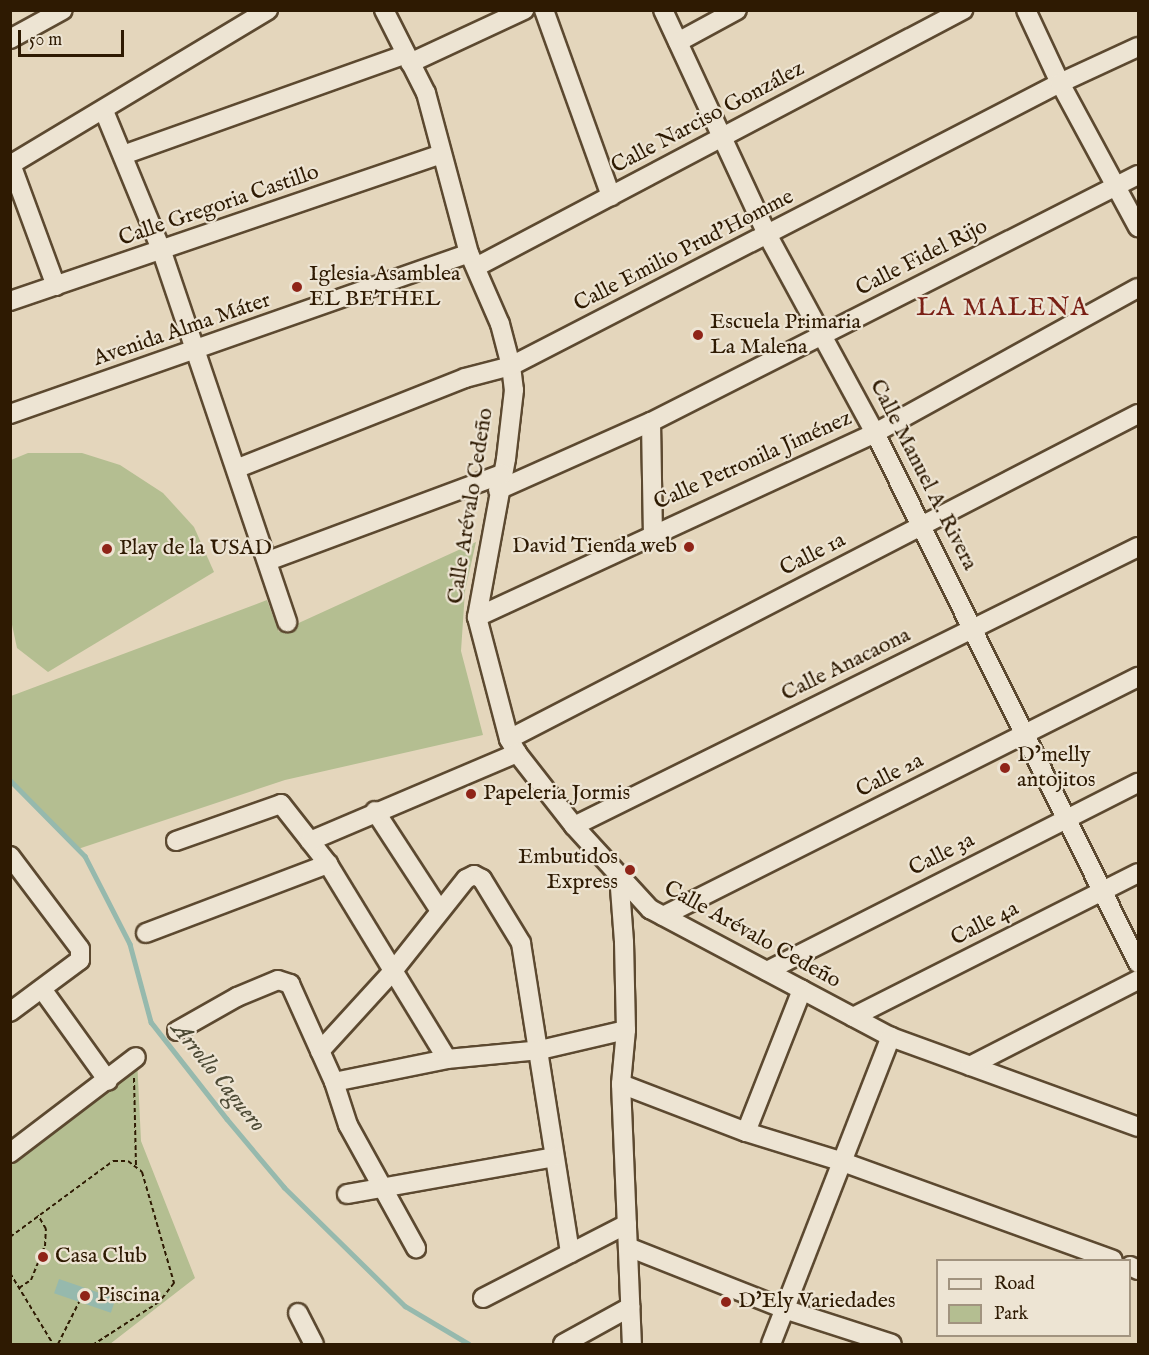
<!DOCTYPE html>
<meta charset="utf-8">
<style>
body{margin:0}
#map{position:relative;width:1149px;height:1355px;overflow:hidden;background:#e4d6bc;font-family:"IM FELL English",serif}
div>[style]{position:absolute}
.green>*{inset:0;background:#b4be91}
.water>*{inset:0;background:#96b9ad;transform-origin:0 0}
.stream>*{height:4.5px;margin:-2.25px;padding:0 2.25px;transform-origin:2.25px;border-radius:2.25px;background:#96b9ad}
.path>*{height:2px;margin-top:-1px;transform-origin:0;background:repeating-linear-gradient(90deg,#2e1a02 0 4.5px,transparent 0 7.5px)}
.roads{filter:drop-shadow(2px 0 #5c4930) drop-shadow(-2px 0 #5c4930) drop-shadow(0 2px #5c4930) drop-shadow(0 -2px #5c4930)}
.minor>*{height:18px;margin:-9px;padding:0 9px;transform-origin:9px;border-radius:9px;background:#ede4d3}
.dots>*{width:16px;height:16px;translate:-50% -50%;box-sizing:border-box;border:3px solid #ede4d3;border-radius:50%}
span{translate:-50% -50%;white-space:nowrap;text-align:center;line-height:1.15;-webkit-text-stroke:4.5px #ede4d3;paint-order:stroke}
.street-label{font-size:22px;color:#2e1a02}
.poi-label{font-size:22px;color:#2e1a02}
.left{translate:0 -50%;text-align:left}
.right{translate:-100% -50%;text-align:right}
.water-label{font-size:24px;color:#4d4a35;font-style:italic}
.quarter-label{font-size:26px;color:#7a1f14;letter-spacing:1.5px}
.frame{position:absolute;inset:0;border:12px solid #2e1a02;pointer-events:none}
.legend{position:absolute;left:936px;top:1259px;width:195px;height:78px;box-sizing:border-box;background:#ede4d3;border:2px solid #a1937f;margin:0;padding:8px 10px;list-style:none;font-size:18px;color:#2e1a02}
.legend li{display:flex;align-items:center;gap:12px;height:30px}
.legend b{width:30px;border:2px solid #a1937f}
.scale{position:absolute;left:18px;top:30px;width:106px;height:27px;box-sizing:border-box;border:3px solid #2e1a02;border-top:0;padding-left:8px;font-size:18px;line-height:21px;white-space:nowrap;color:#2e1a02;-webkit-text-stroke:4px #ede4d3;paint-order:stroke}
</style>
<div id="map">
<div class="green">
<i style="clip-path:polygon(28px 453px,82px 453px,120px 465px,163px 493px,194px 527px,214px 572px,48px 672px,17px 648px,11px 620px,11px 460px)"></i>
<i style="clip-path:polygon(476px 542px,465px 591px,461px 651px,483px 735px,285px 780px,78px 849px,11px 780px,11px 696px,267px 600px,279px 632px)"></i>
<i style="clip-path:polygon(137px 1058px,141px 1141px,195px 1278px,110px 1344px,12px 1344px,10px 1153px)"></i>
</div>
<div class="water">
<i style="left:59px;top:1279px;width:60px;height:15px;rotate:19deg"></i>
</div>
<div class="stream">
<i style="left:10px;top:780px;width:107px;rotate:45.4deg"></i>
<i style="left:85px;top:856px;width:99px;rotate:62.9deg"></i>
<i style="left:130px;top:944px;width:81px;rotate:74.9deg"></i>
<i style="left:151px;top:1022px;width:123px;rotate:51.9deg"></i>
<i style="left:227px;top:1119px;width:89px;rotate:50deg"></i>
<i style="left:284px;top:1187px;width:170px;rotate:44.5deg"></i>
<i style="left:405px;top:1306px;width:74px;rotate:30.7deg"></i>
</div>
<div class="path">
<i style="left:134px;top:1078px;width:87px;rotate:88.7deg"></i>
<i style="left:10px;top:1237px;width:128px;rotate:-36.4deg"></i>
<i style="left:113px;top:1161px;width:15px"></i>
<i style="left:128px;top:1161px;width:18px;rotate:38deg"></i>
<i style="left:142px;top:1172px;width:116px;rotate:73.9deg"></i>
<i style="left:174px;top:1283px;width:24px;rotate:128deg"></i>
<i style="left:159px;top:1302px;width:77px;rotate:147.1deg"></i>
<i style="left:10px;top:1273px;width:83px;rotate:58.8deg"></i>
<i style="left:19px;top:1288px;width:14px;rotate:-34deg"></i>
<i style="left:31px;top:1280px;width:37px;rotate:-68deg"></i>
<i style="left:45px;top:1246px;width:17px;rotate:-87deg"></i>
<i style="left:46px;top:1229px;width:16px;rotate:-120deg"></i>
<i style="left:58px;top:1344px;width:47px;rotate:-63.4deg"></i>
</div>
<div class="roads">
<div class="minor">
<i style="left:384px;top:10px;width:93px;rotate:63.2deg"></i>
<i style="left:426px;top:93px;width:166px;rotate:75deg"></i>
<i style="left:469px;top:253px;width:77px;rotate:66.4deg"></i>
<i style="left:500px;top:324px;width:43px;rotate:75.3deg"></i>
<i style="left:511px;top:366px;width:24px;rotate:83deg"></i>
<i style="left:514px;top:390px;width:69px;rotate:96.6deg"></i>
<i style="left:506px;top:459px;width:161px;rotate:100.4deg"></i>
<i style="left:477px;top:617px;width:126px;rotate:75.3deg"></i>
<i style="left:509px;top:739px;width:16px;rotate:60deg"></i>
<i style="left:517px;top:753px;width:93px;rotate:52deg"></i>
<i style="left:574px;top:826px;width:113px;rotate:47.5deg"></i>
<i style="left:650px;top:909px;width:273px;rotate:28deg"></i>
<i style="left:891px;top:1037px;width:263px;rotate:20deg"></i>
<i style="left:544px;top:10px;width:198px;rotate:70.2deg"></i>
<i style="left:663px;top:10px;width:249px;rotate:65.1deg"></i>
<i style="left:768px;top:236px;width:224px;rotate:61.5deg"></i>
<i style="left:875px;top:433px;width:592px;rotate:63.61deg"></i>
<i style="left:1026px;top:10px;width:81px;rotate:65deg"></i>
<i style="left:1060px;top:83px;width:164px;rotate:61.6deg"></i>
<i style="left:10px;top:39px;width:60px;rotate:-28.7deg"></i>
<i style="left:678px;top:42px;width:67px;rotate:-28.5deg"></i>
<i style="left:410px;top:63px;width:126px;rotate:-24.9deg"></i>
<i style="left:104px;top:111px;width:152px;rotate:67.6deg"></i>
<i style="left:162px;top:252px;width:391px;rotate:71.3deg"></i>
<i style="left:123px;top:155px;width:300px;rotate:-19.6deg"></i>
<i style="left:11px;top:164px;width:130px;rotate:69.8deg"></i>
<i style="left:10px;top:165px;width:301px;rotate:-31deg"></i>
<i style="left:476px;top:267px;width:551px;rotate:-27.82deg"></i>
<i style="left:10px;top:301px;width:456px;rotate:-18.8deg"></i>
<i style="left:10px;top:414px;width:486px;rotate:-19.3deg"></i>
<i style="left:651px;top:422px;width:111px;rotate:89deg"></i>
<i style="left:238px;top:468px;width:244px;rotate:-21.6deg"></i>
<i style="left:465px;top:378px;width:48px;rotate:-14.6deg"></i>
<i style="left:511px;top:366px;width:618px;rotate:-27.27deg"></i>
<i style="left:1060px;top:83px;width:86px;rotate:-24.8deg"></i>
<i style="left:498px;top:490px;width:167px;rotate:-24deg"></i>
<i style="left:651px;top:422px;width:546px;rotate:-26.89deg"></i>
<i style="left:268px;top:561px;width:250px;rotate:-20.4deg"></i>
<i style="left:477px;top:617px;width:438px;rotate:-24.8deg"></i>
<i style="left:875px;top:433px;width:300px;rotate:-28.9deg"></i>
<i style="left:509px;top:739px;width:708px;rotate:-27.33deg"></i>
<i style="left:375px;top:811px;width:117px;rotate:56.9deg"></i>
<i style="left:574px;top:826px;width:629px;rotate:-26.32deg"></i>
<i style="left:176px;top:841px;width:111px;rotate:-19.4deg"></i>
<i style="left:281px;top:804px;width:76px;rotate:51.9deg"></i>
<i style="left:328px;top:864px;width:228px;rotate:58.6deg"></i>
<i style="left:310px;top:841px;width:225px;rotate:-23deg"></i>
<i style="left:10px;top:856px;width:116px;rotate:53deg"></i>
<i style="left:80px;top:949px;width:11px;rotate:90deg"></i>
<i style="left:80px;top:960px;width:87px;rotate:143.4deg"></i>
<i style="left:619px;top:875px;width:67px;rotate:85.7deg"></i>
<i style="left:624px;top:942px;width:88px;rotate:88.7deg"></i>
<i style="left:626px;top:1030px;width:54px;rotate:95.3deg"></i>
<i style="left:621px;top:1084px;width:260px;rotate:87.6deg"></i>
<i style="left:663px;top:916px;width:532px;rotate:-26.71deg"></i>
<i style="left:146px;top:933px;width:195px;rotate:-20.8deg"></i>
<i style="left:767px;top:971px;width:416px;rotate:-26.9deg"></i>
<i style="left:42px;top:989px;width:113px;rotate:54.3deg"></i>
<i style="left:853px;top:1017px;width:319px;rotate:-26.8deg"></i>
<i style="left:177px;top:1031px;width:69px;rotate:-29.5deg"></i>
<i style="left:237px;top:997px;width:44px;rotate:-22.5deg"></i>
<i style="left:278px;top:980px;width:13px;rotate:18deg"></i>
<i style="left:290px;top:984px;width:107px;rotate:65.8deg"></i>
<i style="left:334px;top:1082px;width:45px;rotate:72deg"></i>
<i style="left:348px;top:1125px;width:141px;rotate:61.1deg"></i>
<i style="left:320px;top:1051px;width:108px;rotate:-47.6deg"></i>
<i style="left:393px;top:971px;width:117px;rotate:-51.6deg"></i>
<i style="left:466px;top:879px;width:9px;rotate:-27deg"></i>
<i style="left:474px;top:875px;width:9px;rotate:27deg"></i>
<i style="left:482px;top:879px;width:75px;rotate:58.6deg"></i>
<i style="left:521px;top:943px;width:314px;rotate:81deg"></i>
<i style="left:970px;top:1066px;width:189px;rotate:-27.1deg"></i>
<i style="left:334px;top:1082px;width:115px;rotate:-11.5deg"></i>
<i style="left:447px;top:1059px;width:93px;rotate:-5.5deg"></i>
<i style="left:540px;top:1050px;width:88px;rotate:-13.1deg"></i>
<i style="left:621px;top:1084px;width:134px;rotate:21deg"></i>
<i style="left:746px;top:1132px;width:98px;rotate:17.1deg"></i>
<i style="left:840px;top:1161px;width:290px;rotate:19.9deg"></i>
<i style="left:746px;top:1132px;width:153px;rotate:-68.5deg"></i>
<i style="left:10px;top:1153px;width:158px;rotate:-37.3deg"></i>
<i style="left:347px;top:1194px;width:210px;rotate:-10.1deg"></i>
<i style="left:628px;top:1247px;width:171px;rotate:21.6deg"></i>
<i style="left:787px;top:1310px;width:110px;rotate:17.9deg"></i>
<i style="left:1130px;top:1266px;width:9px;rotate:27deg"></i>
<i style="left:483px;top:1298px;width:162px;rotate:-27.2deg"></i>
<i style="left:298px;top:1313px;width:35px;rotate:63deg"></i>
<i style="left:563px;top:1344px;width:77px;rotate:-28.9deg"></i>
<i style="left:771px;top:1344px;width:330px;rotate:-68.7deg"></i>
</div>
</div>
<div class="dots">
<i style="left:297px;top:287px;background:#8f2418"></i>
<i style="left:698px;top:335px;background:#8f2418"></i>
<i style="left:689px;top:547px;background:#8f2418"></i>
<i style="left:107px;top:549px;background:#8f2418"></i>
<i style="left:1005px;top:768px;background:#8f2418"></i>
<i style="left:471px;top:794px;background:#8f2418"></i>
<i style="left:630px;top:870px;background:#8f2418"></i>
<i style="left:43px;top:1257px;background:#8f2418"></i>
<i style="left:85px;top:1296px;background:#8f2418"></i>
<i style="left:726px;top:1302px;background:#8f2418"></i>
</div>
<div class="street-label">
<span style="left:708px;top:118px;rotate:-28deg">Calle Narciso González</span>
<span style="left:219px;top:206px;rotate:-19deg">Calle Gregoria Castillo</span>
<span style="left:684px;top:251px;rotate:-27deg">Calle Emilio Prud'Homme</span>
<span style="left:922px;top:258px;rotate:-27deg">Calle Fidel Rijo</span>
<span style="left:182px;top:330px;rotate:-19deg">Avenida Alma Máter</span>
<span style="left:753px;top:461px;rotate:-24deg">Calle Petronila Jiménez</span>
<span style="left:923px;top:475px;rotate:63deg">Calle Manuel A. Rivera</span>
<span style="left:471px;top:506px;rotate:-81deg">Calle Arévalo Cedeño</span>
<span style="left:813px;top:555px;rotate:-27deg">Calle 1a</span>
<span style="left:846px;top:665px;rotate:-26deg">Calle Anacaona</span>
<span style="left:890px;top:776px;rotate:-27deg">Calle 2a</span>
<span style="left:942px;top:855px;rotate:-27deg">Calle 3a</span>
<span style="left:985px;top:924px;rotate:-27deg">Calle 4a</span>
<span style="left:752px;top:935px;rotate:29deg">Calle Arévalo Cedeño</span>
</div>
<div class="poi-label">
<span class="left" style="left:309px;top:287px">Iglesia Asamblea<br>EL BETHEL</span>
<span class="left" style="left:710px;top:335px">Escuela Primaria<br>La Malena</span>
<span class="right" style="left:677px;top:547px">David Tienda web</span>
<span class="left" style="left:119px;top:549px">Play de la USAD</span>
<span class="left" style="left:1017px;top:768px">D’melly<br>antojitos</span>
<span class="left" style="left:483px;top:794px">Papeleria Jormis</span>
<span class="right" style="left:618px;top:870px">Embutidos<br>Express</span>
<span class="left" style="left:55px;top:1257px">Casa Club</span>
<span class="left" style="left:97px;top:1296px">Piscina</span>
<span class="left" style="left:738px;top:1302px">D'Ely Variedades</span>
</div>
<div class="water-label">
<span style="left:218px;top:1077px;rotate:51deg">Arrollo Caguero</span>
</div>
<div class="quarter-label">
<span style="left:1003px;top:308px">LA MALENA</span>
</div>
<div class="frame"></div>
<ul class="legend">
<li><b style="height:8px;background:#ede4d3"></b>Road</li>
<li><b style="height:16px;background:#b4be91"></b>Park</li>
</ul>
<div class="scale">50 m</div>
</div>
